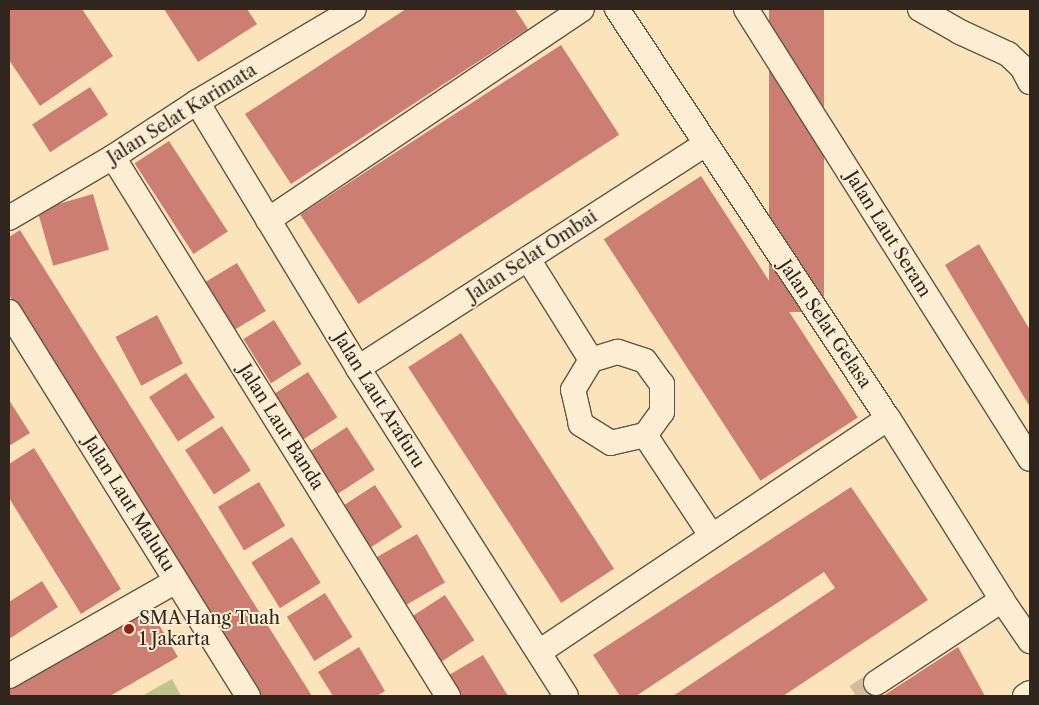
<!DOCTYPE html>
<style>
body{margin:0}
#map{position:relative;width:1039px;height:705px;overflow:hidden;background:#fbe3bb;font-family:"Libre Caslon Text",serif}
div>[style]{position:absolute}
.green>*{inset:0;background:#c2c38d}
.building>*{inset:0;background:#cc7e73;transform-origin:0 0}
.minor-tunnel>*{height:24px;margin-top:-12px;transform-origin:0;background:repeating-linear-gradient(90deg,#d3bd9b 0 24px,transparent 0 36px)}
.roads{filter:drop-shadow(1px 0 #645544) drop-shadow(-1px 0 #645544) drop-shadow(0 1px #645544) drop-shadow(0 -1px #645544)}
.minor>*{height:24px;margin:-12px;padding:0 12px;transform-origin:12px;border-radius:12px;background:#fcedd3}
.dots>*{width:14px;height:14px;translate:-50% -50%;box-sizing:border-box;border:2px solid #fcedd3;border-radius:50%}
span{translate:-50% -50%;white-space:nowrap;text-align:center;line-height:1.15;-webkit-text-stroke:4px #fcedd3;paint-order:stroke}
.street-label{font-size:18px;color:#31261d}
.poi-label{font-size:18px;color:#31261d}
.left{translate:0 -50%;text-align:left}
.frame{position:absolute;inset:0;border:10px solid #31261d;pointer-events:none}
</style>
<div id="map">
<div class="green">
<i style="clip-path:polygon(172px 679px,181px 696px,142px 696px)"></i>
</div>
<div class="building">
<i style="clip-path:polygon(9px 9px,82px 9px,113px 56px,40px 106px,9px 60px)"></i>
<i style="clip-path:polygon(164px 9px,247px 9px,257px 24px,198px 62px)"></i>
<i style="clip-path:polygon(406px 9px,515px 9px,528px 29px,291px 184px,245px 114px)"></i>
<i style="left:769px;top:9px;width:55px;height:303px"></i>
<i style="left:561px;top:45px;width:107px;height:311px;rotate:57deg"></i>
<i style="left:90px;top:87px;width:33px;height:69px;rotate:57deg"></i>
<i style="left:169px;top:141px;width:108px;height:41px;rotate:57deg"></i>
<i style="left:701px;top:176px;width:288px;height:116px;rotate:57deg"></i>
<i style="left:93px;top:194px;width:58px;height:58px;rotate:74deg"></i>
<i style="clip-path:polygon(20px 230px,312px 696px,260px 696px,9px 295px,9px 237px)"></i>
<i style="clip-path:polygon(979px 244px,1030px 330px,1030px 407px,945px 265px)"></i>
<i style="left:237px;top:263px;width:56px;height:38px;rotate:59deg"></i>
<i style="left:157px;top:315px;width:55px;height:47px;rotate:62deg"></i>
<i style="left:274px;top:320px;width:52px;height:36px;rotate:58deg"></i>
<i style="left:461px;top:333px;width:281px;height:63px;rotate:57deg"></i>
<i style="left:308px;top:372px;width:54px;height:42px;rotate:57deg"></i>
<i style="left:186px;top:373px;width:53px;height:44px;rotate:57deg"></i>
<i style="clip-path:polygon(9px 400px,30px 433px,9px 446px)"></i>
<i style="left:222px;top:426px;width:53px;height:44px;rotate:57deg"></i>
<i style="left:347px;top:427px;width:51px;height:48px;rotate:57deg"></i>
<i style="clip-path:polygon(34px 448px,121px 589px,81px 614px,9px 498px,9px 464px)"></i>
<i style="left:259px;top:482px;width:51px;height:48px;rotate:59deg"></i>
<i style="left:375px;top:485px;width:50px;height:39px;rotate:57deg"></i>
<i style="clip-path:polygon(851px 487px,928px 600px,783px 696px,673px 696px,835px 588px,824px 572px,636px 696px,620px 696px,593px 655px)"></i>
<i style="left:417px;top:534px;width:56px;height:49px;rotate:60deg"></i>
<i style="left:292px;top:537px;width:54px;height:48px;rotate:58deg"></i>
<i style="clip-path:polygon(42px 581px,58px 607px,9px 639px,9px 602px)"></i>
<i style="left:325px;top:593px;width:52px;height:45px;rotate:58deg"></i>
<i style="left:445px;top:595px;width:54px;height:40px;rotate:57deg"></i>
<i style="clip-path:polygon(148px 606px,178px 657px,110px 696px,9px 696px,9px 677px)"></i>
<i style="clip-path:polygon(359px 647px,385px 691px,377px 696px,333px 696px,318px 672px)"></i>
<i style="clip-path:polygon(958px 647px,985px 696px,883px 696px)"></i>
<i style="clip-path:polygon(483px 655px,508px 696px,461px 696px,449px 675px)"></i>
</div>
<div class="minor-tunnel">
<i style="left:856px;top:696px;width:24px;rotate:-33deg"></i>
</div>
<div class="roads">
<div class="minor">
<i style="left:617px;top:9px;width:491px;rotate:56.5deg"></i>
<i style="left:888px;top:418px;width:215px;rotate:57.9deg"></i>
<i style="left:1002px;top:600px;width:50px;rotate:55.7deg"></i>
<i style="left:746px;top:9px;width:532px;rotate:57.74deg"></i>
<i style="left:920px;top:9px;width:46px;rotate:29.9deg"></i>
<i style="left:960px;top:32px;width:53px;rotate:24.6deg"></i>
<i style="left:1008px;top:54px;width:19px;rotate:43deg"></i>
<i style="left:1022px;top:67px;width:17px;rotate:62deg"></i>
<i style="left:197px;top:102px;width:311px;rotate:58.8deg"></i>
<i style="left:358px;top:368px;width:388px;rotate:57.6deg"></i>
<i style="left:113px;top:157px;width:635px;rotate:58.14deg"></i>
<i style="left:9px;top:218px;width:121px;rotate:-30.4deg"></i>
<i style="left:113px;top:157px;width:100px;rotate:-33.2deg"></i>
<i style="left:197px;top:102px;width:182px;rotate:-30.6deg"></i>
<i style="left:268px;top:220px;width:378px;rotate:-33.9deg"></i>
<i style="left:528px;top:259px;width:119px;rotate:58deg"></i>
<i style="left:9px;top:312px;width:452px;rotate:58.1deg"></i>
<i style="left:618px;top:352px;width:28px;rotate:18deg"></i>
<i style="left:645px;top:361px;width:29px;rotate:54deg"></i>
<i style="left:662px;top:384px;width:28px;rotate:90deg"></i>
<i style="left:662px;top:412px;width:29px;rotate:126deg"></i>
<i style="left:645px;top:435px;width:35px;rotate:167deg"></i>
<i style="left:611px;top:443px;width:36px;rotate:-148deg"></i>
<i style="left:581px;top:424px;width:35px;rotate:-103deg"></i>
<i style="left:573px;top:390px;width:35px;rotate:-59deg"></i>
<i style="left:591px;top:360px;width:28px;rotate:-17deg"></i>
<i style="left:358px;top:368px;width:414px;rotate:-32.8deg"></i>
<i style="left:645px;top:435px;width:120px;rotate:56.6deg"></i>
<i style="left:539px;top:652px;width:420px;rotate:-33.8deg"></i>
<i style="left:9px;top:676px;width:192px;rotate:-29.6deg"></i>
<i style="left:876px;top:683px;width:151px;rotate:-33.4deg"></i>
<i style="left:1025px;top:696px;width:6px;rotate:-31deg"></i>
</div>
</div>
<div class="dots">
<i style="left:129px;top:629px;background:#8f2418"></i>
</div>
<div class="street-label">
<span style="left:182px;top:114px;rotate:-32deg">Jalan Selat Karimata</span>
<span style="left:888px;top:234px;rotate:58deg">Jalan Laut Seram</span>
<span style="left:532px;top:256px;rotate:-33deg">Jalan Selat Ombai</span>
<span style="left:825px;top:324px;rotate:56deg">Jalan Selat Gelasa</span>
<span style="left:379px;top:400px;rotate:58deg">Jalan Laut Arafuru</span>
<span style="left:281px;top:427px;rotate:58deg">Jalan Laut Banda</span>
<span style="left:129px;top:504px;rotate:58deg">Jalan Laut Maluku</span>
</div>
<div class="poi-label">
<span class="left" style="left:139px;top:629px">SMA Hang Tuah<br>1 Jakarta</span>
</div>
<div class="frame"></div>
</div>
